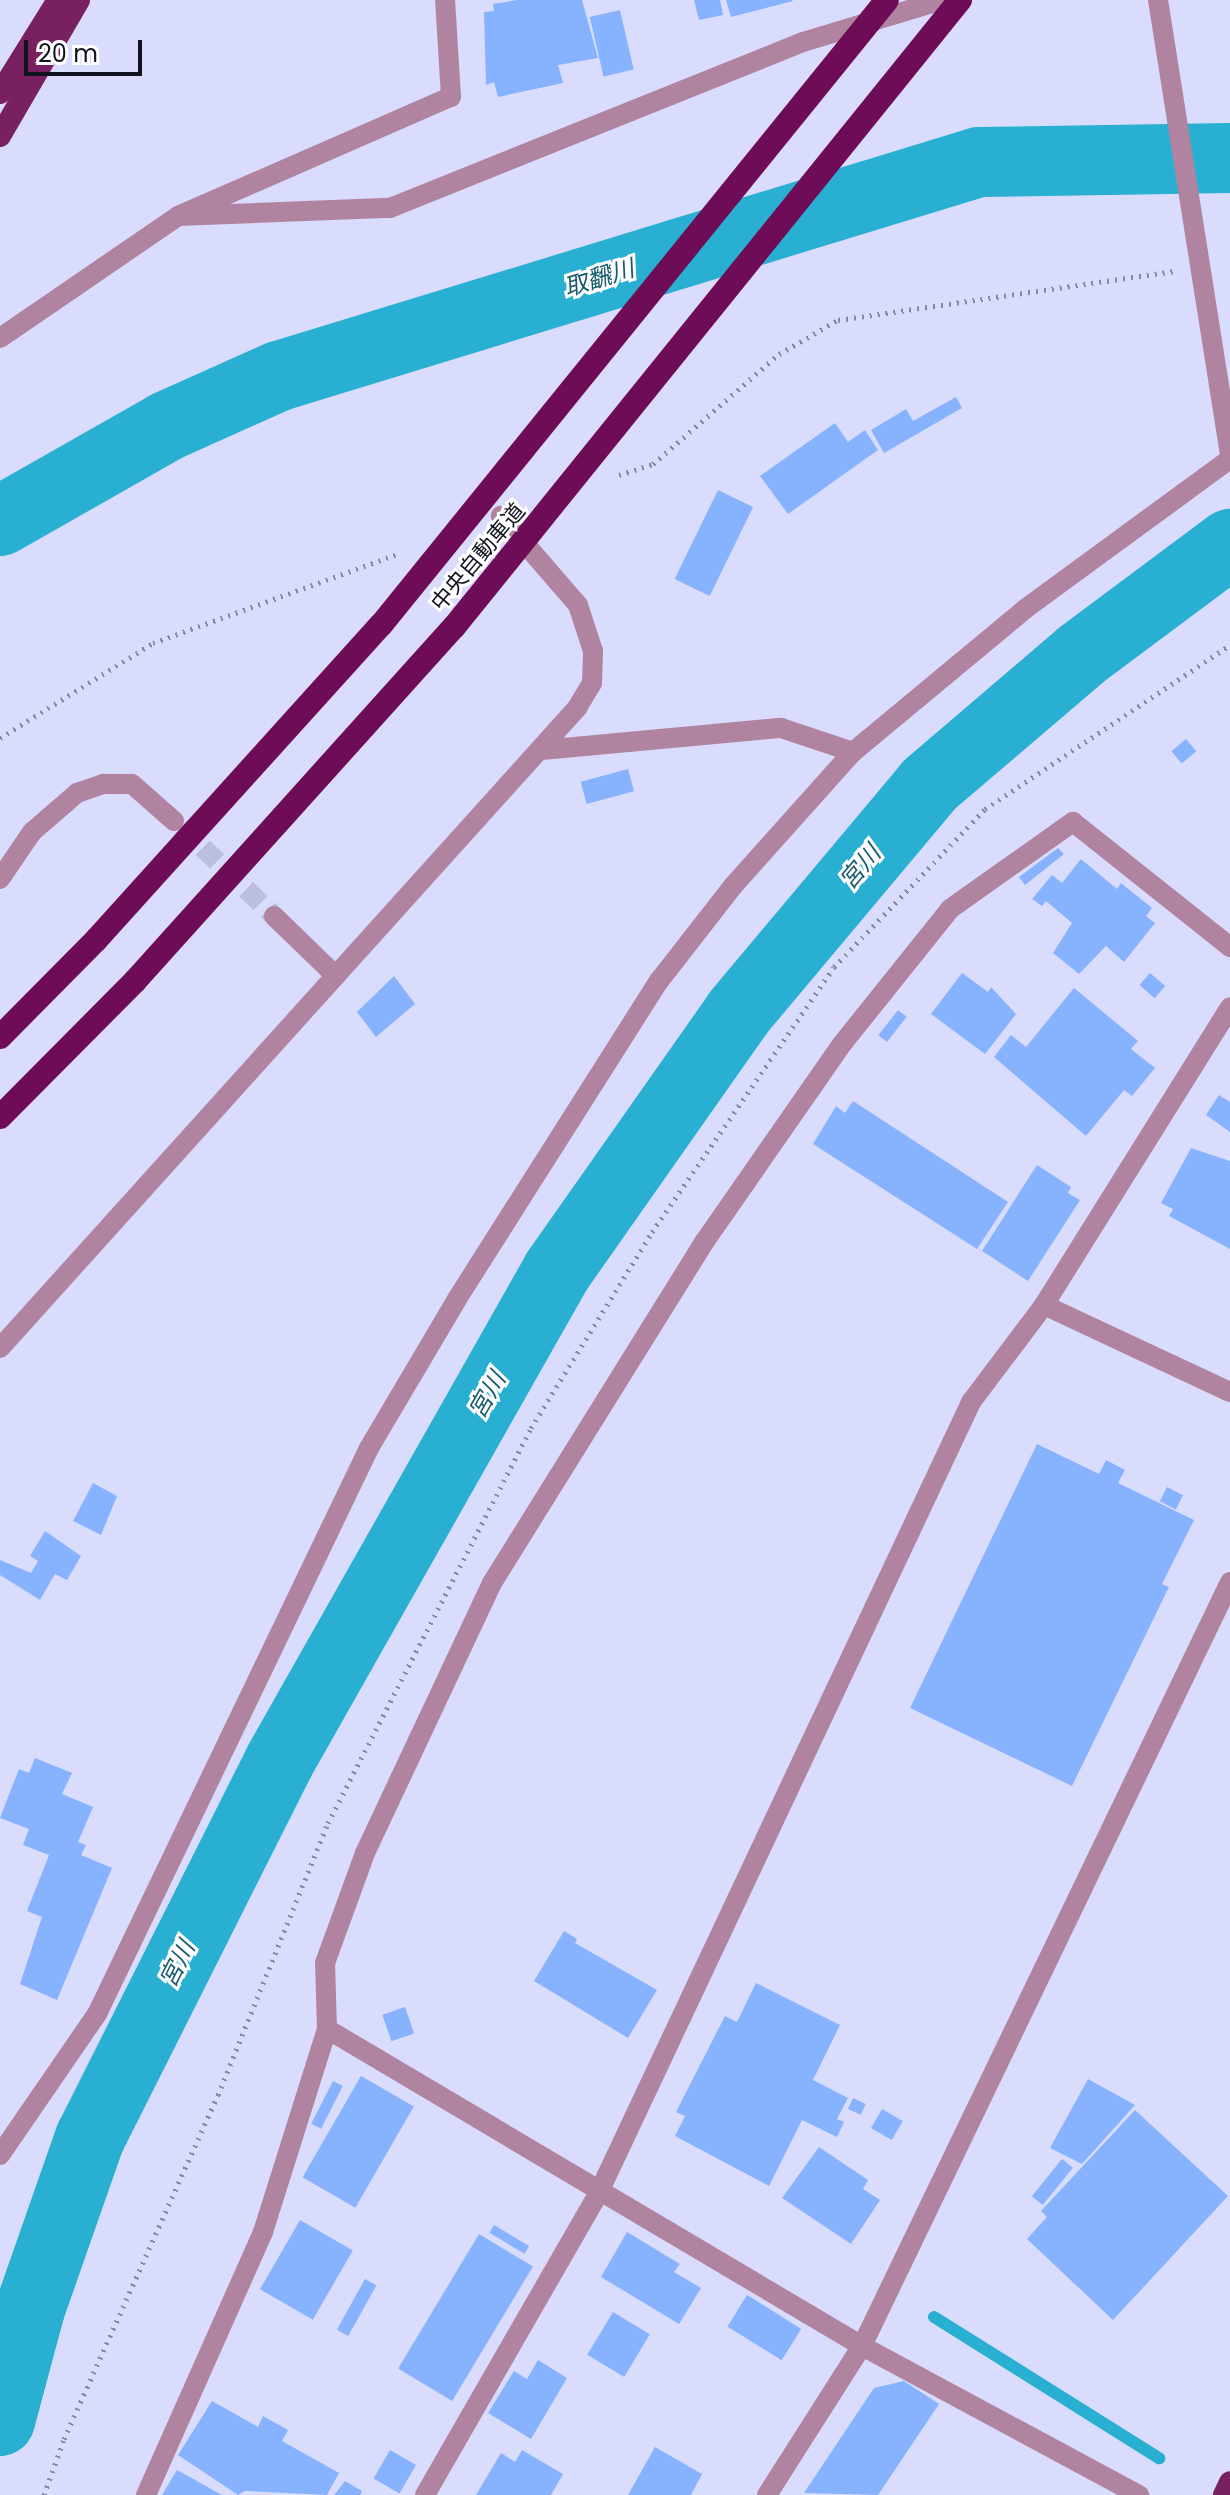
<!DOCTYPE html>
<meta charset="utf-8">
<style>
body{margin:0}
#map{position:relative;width:1230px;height:2495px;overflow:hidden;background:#d9dcfd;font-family:Poppins,"Noto Sans JP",sans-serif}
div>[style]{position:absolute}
.stream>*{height:12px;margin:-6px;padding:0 6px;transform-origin:6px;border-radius:6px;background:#29afd2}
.river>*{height:70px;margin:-35px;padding:0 35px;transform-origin:35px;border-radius:35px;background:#29afd2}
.building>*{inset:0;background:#87b3fe;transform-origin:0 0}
.minor-tunnel>*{height:20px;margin-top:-10px;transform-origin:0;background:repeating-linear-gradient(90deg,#bbbedc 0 20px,transparent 0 30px)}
.path>*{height:5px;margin-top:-2.5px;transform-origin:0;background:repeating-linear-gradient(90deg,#8689a1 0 2px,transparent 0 8px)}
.minor>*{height:20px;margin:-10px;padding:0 10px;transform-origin:10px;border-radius:10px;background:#b083a0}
.tertiary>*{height:20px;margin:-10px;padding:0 10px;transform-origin:10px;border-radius:10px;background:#b083a0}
.trunk>*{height:22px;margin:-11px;padding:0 11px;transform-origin:11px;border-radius:11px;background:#782060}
.motorway>*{height:24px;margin:-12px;padding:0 12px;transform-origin:12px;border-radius:12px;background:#6e0c57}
span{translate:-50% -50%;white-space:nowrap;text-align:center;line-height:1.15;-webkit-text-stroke:6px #fff;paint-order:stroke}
.street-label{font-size:22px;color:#121320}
.water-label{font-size:24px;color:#175b6e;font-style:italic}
.scale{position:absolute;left:24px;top:40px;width:118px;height:36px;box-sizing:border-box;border:4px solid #121320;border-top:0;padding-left:10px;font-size:24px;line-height:28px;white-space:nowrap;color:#121320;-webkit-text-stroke:6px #fff;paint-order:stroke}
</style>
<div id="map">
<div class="stream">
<i style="left:934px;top:2317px;width:266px;rotate:32.1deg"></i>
</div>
<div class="river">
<i style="left:0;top:521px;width:192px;rotate:-29.6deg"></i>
<i style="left:167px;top:426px;width:123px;rotate:-24.1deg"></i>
<i style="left:279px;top:376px;width:732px;rotate:-17deg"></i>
<i style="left:979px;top:162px;width:251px;rotate:-0.9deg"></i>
<i style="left:0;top:2421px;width:116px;rotate:-75deg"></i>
<i style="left:30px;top:2309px;width:181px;rotate:-70.7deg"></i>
<i style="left:90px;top:2138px;width:421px;rotate:-63.3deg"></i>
<i style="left:279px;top:1762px;width:564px;rotate:-60.48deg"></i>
<i style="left:557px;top:1271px;width:315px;rotate:-54.9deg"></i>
<i style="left:738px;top:1013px;width:297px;rotate:-50deg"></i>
<i style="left:929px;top:785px;width:200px;rotate:-40.5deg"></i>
<i style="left:1081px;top:655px;width:186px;rotate:-36.7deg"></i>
</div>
<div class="building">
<i style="clip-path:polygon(517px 0,582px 0,598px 58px,558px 65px,563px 83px,498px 97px,494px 82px,486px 85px,484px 12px,494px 11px,493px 4px)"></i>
<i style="clip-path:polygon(694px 0,720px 0,723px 15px,699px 20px)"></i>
<i style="clip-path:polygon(726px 0,792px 0,793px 1px,731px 17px)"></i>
<i style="left:620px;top:10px;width:61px;height:31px;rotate:77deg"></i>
<i style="clip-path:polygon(956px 397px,962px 408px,884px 453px,871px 430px,906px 409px,913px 421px)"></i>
<i style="clip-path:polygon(835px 423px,848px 442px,865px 430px,878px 450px,788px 514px,760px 476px)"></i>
<i style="left:718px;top:490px;width:39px;height:99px;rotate:26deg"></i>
<i style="left:1186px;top:739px;width:16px;height:19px;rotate:50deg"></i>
<i style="left:628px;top:769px;width:23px;height:49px;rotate:75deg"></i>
<i style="clip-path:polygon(1058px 848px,1064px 854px,1025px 885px,1019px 877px)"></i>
<i style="clip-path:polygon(1081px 859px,1117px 889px,1121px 883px,1152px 908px,1146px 916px,1155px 923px,1124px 962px,1106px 946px,1079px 974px,1053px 953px,1072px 923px,1046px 901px,1042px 906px,1032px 899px,1052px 875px,1062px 883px)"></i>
<i style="clip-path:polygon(962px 973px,988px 992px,991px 987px,1016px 1014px,985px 1054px,931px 1014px)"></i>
<i style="left:1150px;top:973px;width:20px;height:16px;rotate:41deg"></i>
<i style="clip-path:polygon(394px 976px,415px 1004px,376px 1037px,357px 1012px)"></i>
<i style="clip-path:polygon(1074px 988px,1138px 1041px,1131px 1049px,1155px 1068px,1132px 1096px,1124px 1090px,1086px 1136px,994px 1057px,1011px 1035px,1026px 1047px)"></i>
<i style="left:898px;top:1010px;width:11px;height:32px;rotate:38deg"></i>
<i style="clip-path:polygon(1219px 1095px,1230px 1102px,1230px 1132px,1206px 1115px)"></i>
<i style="clip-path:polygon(853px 1101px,1008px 1202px,977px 1249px,813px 1144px,836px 1106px,845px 1113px)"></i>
<i style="clip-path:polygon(1191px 1148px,1230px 1161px,1230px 1249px,1169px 1216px,1173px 1209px,1161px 1203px)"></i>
<i style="clip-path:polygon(1037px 1165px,1071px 1187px,1068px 1193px,1080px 1200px,1028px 1281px,982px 1251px)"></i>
<i style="clip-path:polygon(1037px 1444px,1099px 1474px,1106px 1460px,1125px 1470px,1118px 1483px,1194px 1520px,1162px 1584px,1169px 1587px,1072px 1786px,910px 1708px)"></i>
<i style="clip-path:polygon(93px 1483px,117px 1496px,101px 1535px,73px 1521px)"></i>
<i style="left:1167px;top:1487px;width:18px;height:16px;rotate:27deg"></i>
<i style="clip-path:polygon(45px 1531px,81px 1556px,67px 1580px,55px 1574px,40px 1600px,0 1575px,0 1560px,31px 1573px,38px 1561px,30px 1556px)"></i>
<i style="clip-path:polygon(35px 1758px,72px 1773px,62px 1794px,93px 1807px,78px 1842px,86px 1845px,81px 1855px,112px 1868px,57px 2000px,20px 1984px,42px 1917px,27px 1911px,49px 1855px,23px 1845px,29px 1829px,0 1818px,19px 1769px,29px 1773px)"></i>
<i style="clip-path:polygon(564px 1931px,577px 1939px,575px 1943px,657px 1990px,628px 2038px,534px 1981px)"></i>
<i style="clip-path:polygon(756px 1983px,840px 2025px,813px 2080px,848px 2098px,837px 2119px,844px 2122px,837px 2137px,802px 2120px,769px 2186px,675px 2136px,685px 2116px,676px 2112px,725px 2016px,737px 2022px)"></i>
<i style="left:405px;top:2007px;width:28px;height:24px;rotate:71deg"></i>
<i style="left:361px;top:2076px;width:61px;height:117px;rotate:30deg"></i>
<i style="clip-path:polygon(1088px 2079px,1135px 2105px,1082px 2164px,1050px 2148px)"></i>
<i style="left:333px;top:2081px;width:11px;height:48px;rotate:27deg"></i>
<i style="left:853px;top:2098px;width:14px;height:12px;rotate:25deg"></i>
<i style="left:882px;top:2109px;width:24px;height:22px;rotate:30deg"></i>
<i style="clip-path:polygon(1135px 2110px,1228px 2196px,1113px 2320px,1027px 2239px,1047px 2217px,1041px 2211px)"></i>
<i style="clip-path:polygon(819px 2147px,868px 2180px,863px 2189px,880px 2200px,851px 2244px,782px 2198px)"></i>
<i style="left:1062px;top:2159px;width:14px;height:48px;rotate:39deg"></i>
<i style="left:300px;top:2220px;width:61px;height:80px;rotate:30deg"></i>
<i style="left:494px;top:2225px;width:41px;height:9px;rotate:31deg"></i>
<i style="clip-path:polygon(627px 2232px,680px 2264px,674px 2272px,701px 2288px,679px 2324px,601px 2277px)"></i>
<i style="left:479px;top:2234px;width:63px;height:157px;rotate:31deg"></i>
<i style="left:365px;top:2279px;width:13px;height:58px;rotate:29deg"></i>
<i style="left:747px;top:2295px;width:64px;height:37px;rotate:32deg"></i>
<i style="left:613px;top:2312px;width:43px;height:50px;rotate:31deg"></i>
<i style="clip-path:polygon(538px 2360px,567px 2378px,531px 2439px,488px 2413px,514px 2371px,527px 2379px)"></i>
<i style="clip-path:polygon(904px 2381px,939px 2404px,878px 2495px,804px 2493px,874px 2388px)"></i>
<i style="clip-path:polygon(212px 2401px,258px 2427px,263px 2416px,288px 2430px,282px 2441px,339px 2473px,327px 2495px,245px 2491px,238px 2495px,178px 2455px)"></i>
<i style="clip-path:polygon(655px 2447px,702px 2474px,691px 2495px,628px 2495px)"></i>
<i style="left:390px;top:2450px;width:30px;height:33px;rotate:30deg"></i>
<i style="clip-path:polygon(522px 2450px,563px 2474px,551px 2495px,476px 2495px,501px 2453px,515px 2462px)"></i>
<i style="clip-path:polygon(177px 2470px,222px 2495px,162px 2495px)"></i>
<i style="clip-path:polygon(345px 2481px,362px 2491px,360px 2495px,334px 2495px)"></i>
</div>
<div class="minor-tunnel">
<i style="left:181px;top:827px;width:129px;rotate:43.7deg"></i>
</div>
<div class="path">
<i style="left:619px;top:475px;width:36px;rotate:-18deg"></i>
<i style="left:653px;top:464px;width:167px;rotate:-41.1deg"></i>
<i style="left:779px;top:354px;width:68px;rotate:-30deg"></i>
<i style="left:838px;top:320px;width:340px;rotate:-8.3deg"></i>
<i style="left:0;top:738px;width:180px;rotate:-31.8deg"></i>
<i style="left:153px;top:643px;width:258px;rotate:-20deg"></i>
<i style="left:44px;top:2495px;width:59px;rotate:-70.3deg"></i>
<i style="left:64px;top:2439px;width:377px;rotate:-65.9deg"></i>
<i style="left:218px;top:2095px;width:293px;rotate:-68deg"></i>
<i style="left:328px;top:1823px;width:444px;rotate:-62.8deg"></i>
<i style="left:531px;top:1428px;width:230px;rotate:-58.3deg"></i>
<i style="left:652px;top:1232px;width:321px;rotate:-55.5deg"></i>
<i style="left:834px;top:967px;width:219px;rotate:-46.3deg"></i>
<i style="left:985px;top:809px;width:295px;rotate:-33.8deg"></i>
</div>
<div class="minor">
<i style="left:1158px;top:0;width:461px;rotate:81deg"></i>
<i style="left:178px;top:216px;width:212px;rotate:-2.2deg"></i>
<i style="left:390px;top:208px;width:445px;rotate:-21.9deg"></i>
<i style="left:803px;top:42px;width:145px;rotate:-16.8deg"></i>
<i style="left:0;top:338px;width:216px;rotate:-34.4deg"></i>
<i style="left:178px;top:216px;width:298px;rotate:-23.6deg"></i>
<i style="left:451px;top:97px;width:97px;rotate:-93.5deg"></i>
<i style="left:542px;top:750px;width:240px;rotate:-5.3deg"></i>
<i style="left:781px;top:728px;width:76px;rotate:18.4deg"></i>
<i style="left:0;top:879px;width:57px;rotate:-55.8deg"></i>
<i style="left:32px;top:832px;width:60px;rotate:-40.9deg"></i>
<i style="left:77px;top:793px;width:28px;rotate:-19deg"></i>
<i style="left:103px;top:784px;width:29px"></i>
<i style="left:132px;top:784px;width:56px;rotate:41.4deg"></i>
<i style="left:274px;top:916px;width:86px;rotate:44.1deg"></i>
<i style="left:1044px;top:1305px;width:205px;rotate:25.1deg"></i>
<i style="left:0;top:1348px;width:862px;rotate:-47.96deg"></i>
<i style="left:577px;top:708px;width:29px;rotate:-59deg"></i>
<i style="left:592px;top:683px;width:32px;rotate:-88deg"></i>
<i style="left:593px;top:651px;width:48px;rotate:-108.1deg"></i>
<i style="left:578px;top:605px;width:118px;rotate:-130.9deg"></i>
<i style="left:327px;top:2029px;width:622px;rotate:30.65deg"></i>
<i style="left:862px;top:2346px;width:315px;rotate:28.3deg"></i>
<i style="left:0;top:2155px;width:171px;rotate:-55.5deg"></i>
<i style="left:97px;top:2014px;width:628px;rotate:-64.33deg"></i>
<i style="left:369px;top:1448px;width:173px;rotate:-59.4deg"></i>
<i style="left:457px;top:1299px;width:377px;rotate:-57.6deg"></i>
<i style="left:659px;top:981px;width:120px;rotate:-52.1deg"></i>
<i style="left:733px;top:886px;width:180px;rotate:-48.2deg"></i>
<i style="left:853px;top:752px;width:224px;rotate:-39.7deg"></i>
<i style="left:1025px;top:609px;width:254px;rotate:-36.2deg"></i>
<i style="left:146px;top:2495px;width:288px;rotate:-66deg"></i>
<i style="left:263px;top:2232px;width:213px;rotate:-72.5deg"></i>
<i style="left:327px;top:2029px;width:66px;rotate:-91.7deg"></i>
<i style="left:325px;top:1963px;width:117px;rotate:-70deg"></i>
<i style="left:365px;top:1853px;width:298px;rotate:-64.8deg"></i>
<i style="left:492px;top:1583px;width:403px;rotate:-58.1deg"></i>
<i style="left:705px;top:1241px;width:240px;rotate:-55.2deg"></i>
<i style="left:842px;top:1044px;width:173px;rotate:-51.3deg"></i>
<i style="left:950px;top:909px;width:151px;rotate:-35.3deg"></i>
<i style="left:1073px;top:822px;width:201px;rotate:38.5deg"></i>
<i style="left:425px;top:2495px;width:349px;rotate:-60.1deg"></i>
<i style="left:599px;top:2192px;width:873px;rotate:-64.78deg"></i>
<i style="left:971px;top:1402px;width:121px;rotate:-53deg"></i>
<i style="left:1044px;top:1305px;width:351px;rotate:-58deg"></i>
</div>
<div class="tertiary">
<i style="left:767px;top:2495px;width:177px;rotate:-57.5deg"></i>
<i style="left:862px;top:2346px;width:848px;rotate:-64.28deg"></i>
</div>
<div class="trunk">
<i style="left:0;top:93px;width:110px;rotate:-58.1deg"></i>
<i style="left:0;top:136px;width:157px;rotate:-59.8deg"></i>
<i style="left:1224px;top:2495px;width:14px;rotate:-65deg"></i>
</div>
<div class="motorway">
<i style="left:0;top:1037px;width:136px;rotate:-45.3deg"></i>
<i style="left:96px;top:940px;width:425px;rotate:-47.9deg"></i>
<i style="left:381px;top:625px;width:804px;rotate:-51.01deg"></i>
<i style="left:0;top:1117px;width:192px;rotate:-45.2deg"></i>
<i style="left:135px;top:981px;width:477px;rotate:-48deg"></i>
<i style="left:454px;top:627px;width:806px;rotate:-51.1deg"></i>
</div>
<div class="street-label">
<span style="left:478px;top:557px;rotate:-50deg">中央自動車道</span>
</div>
<div class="water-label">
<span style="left:599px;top:278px;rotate:-17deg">取飜川</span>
<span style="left:860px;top:867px;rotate:-50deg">宮川</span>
<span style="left:487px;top:1395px;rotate:-60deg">宮川</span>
<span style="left:177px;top:1964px;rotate:-63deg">宮川</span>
</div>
<div class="scale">20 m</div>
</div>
